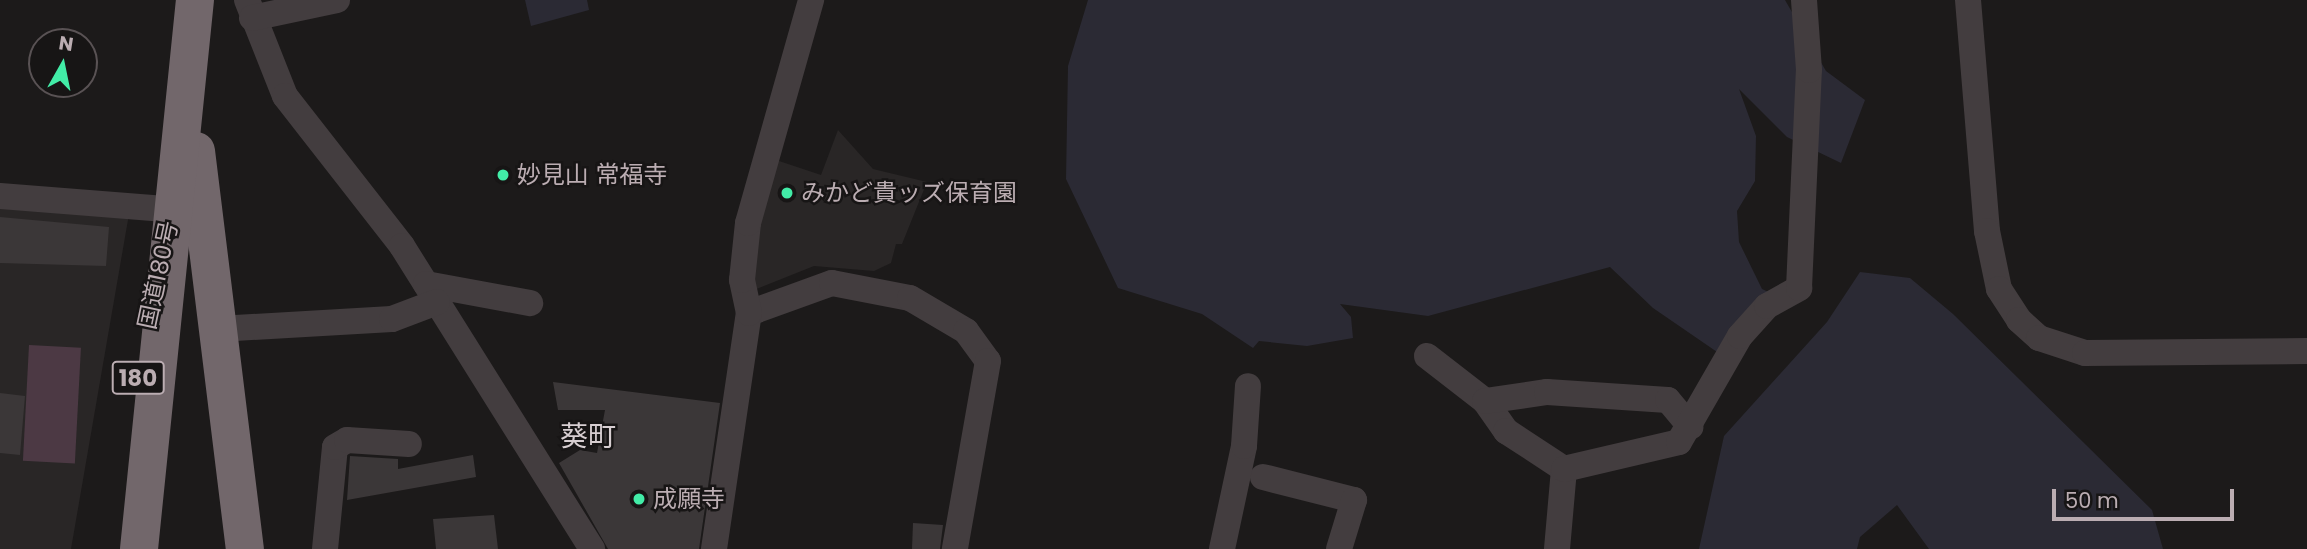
<!DOCTYPE html>
<meta charset="utf-8">
<style>
body{margin:0}
#map{position:relative;width:2307px;height:549px;overflow:hidden;background:#1c1a1a;font-family:Poppins,"Noto Sans JP",sans-serif}
div>[style]{position:absolute}
.built>*{inset:0;background:#292626}
.green>*{inset:0;background:#2b2a34}
.water>*{inset:0;background:#4c3944;transform-origin:0 0}
.building>*{inset:0;background:#3b3738}
.street>*{height:26px;margin:-13px;padding:0 13px;transform-origin:13px;border-radius:13px;background:#433d3f}
.highway>*{height:38px;margin:-19px;padding:0 19px;transform-origin:19px;border-radius:19px;background:#72676b}
.dots>*{width:19px;height:19px;translate:-50% -50%;box-sizing:border-box;border:4px solid #171515;border-radius:50%}
span{translate:-50% -50%;white-space:nowrap;text-align:center;line-height:1.15;-webkit-text-stroke:5px #171515;paint-order:stroke}
.shield-label span{padding:2px 5px;background:#171515;border:2px solid;border-radius:5px;-webkit-text-stroke-width:0}
.shield-label{font-size:23px;color:#bbadb2;font-weight:700}
.poi-label{font-size:24px;color:#bbadb2}
.left{translate:0 -50%;text-align:left}
.street-label{font-size:24px;color:#bbadb2}
.quarter-label{font-size:28px;color:#d7ced1}
.north{position:absolute;left:28px;top:28px;width:70px;height:70px;box-sizing:border-box;background:#171515;border:2px solid #595254;border-radius:50%;rotate:9deg;font-size:19px;font-weight:700;line-height:28px;text-align:center;color:#bbadb2}
.north::after{content:'';display:block;margin:auto;width:24px;height:32px;background:#42eca7;clip-path:polygon(50% 0,100% 100%,50% 72%,0 100%)}
.scale{position:absolute;left:2052px;top:489px;width:182px;height:32px;box-sizing:border-box;border:4px solid #bbadb2;border-top:0;padding-left:9px;font-size:21px;line-height:24px;white-space:nowrap;color:#bbadb2;-webkit-text-stroke:5px #171515;paint-order:stroke}
</style>
<div id="map">
<div class="built">
<i style="clip-path:polygon(838px 130px,873px 169px,927px 182px,902px 244px,896px 244px,891px 263px,874px 271px,814px 266px,754px 290px,750px 262px,773px 159px,821px 175px)"></i>
<i style="clip-path:polygon(0 205px,129px 214px,71px 549px,0 549px)"></i>
</div>
<div class="green">
<i style="clip-path:polygon(525px 0,587px 0,589px 10px,531px 26px)"></i>
<i style="clip-path:polygon(1088px 0,1785px 0,1826px 71px,1865px 100px,1841px 163px,1787px 137px,1739px 89px,1756px 136px,1755px 181px,1737px 211px,1739px 242px,1762px 289px,1775px 295px,1720px 354px,1653px 308px,1610px 267px,1428px 316px,1340px 304px,1351px 317px,1353px 338px,1307px 346px,1259px 341px,1253px 348px,1202px 314px,1118px 288px,1066px 179px,1068px 66px)"></i>
<i style="clip-path:polygon(1860px 272px,1910px 278px,1953px 314px,2152px 510px,2163px 549px,1929px 549px,1897px 505px,1860px 537px,1857px 549px,1699px 549px,1724px 436px,1827px 322px)"></i>
</div>
<div class="water">
<i style="left:29px;top:345px;width:52px;height:116px;rotate:3deg"></i>
</div>
<div class="building">
<i style="clip-path:polygon(0 217px,109px 227px,106px 266px,0 263px)"></i>
<i style="clip-path:polygon(553px 382px,720px 403px,699px 549px,608px 549px,559px 463px,580px 450px,597px 453px,605px 410px,558px 410px)"></i>
<i style="clip-path:polygon(0 393px,25px 396px,20px 455px,0 453px)"></i>
<i style="clip-path:polygon(473px 455px,476px 477px,347px 500px,350px 456px,398px 459px,398px 469px)"></i>
<i style="clip-path:polygon(494px 515px,498px 549px,436px 549px,433px 519px)"></i>
<i style="clip-path:polygon(913px 523px,943px 525px,940px 549px,912px 549px)"></i>
</div>
<div class="street">
<i style="left:247px;top:0;width:103px;rotate:68.4deg"></i>
<i style="left:285px;top:96px;width:190px;rotate:52deg"></i>
<i style="left:402px;top:246px;width:358px;rotate:57.9deg"></i>
<i style="left:1968px;top:0;width:232px;rotate:85.3deg"></i>
<i style="left:1987px;top:231px;width:59px;rotate:78.3deg"></i>
<i style="left:1999px;top:289px;width:37px;rotate:57deg"></i>
<i style="left:2019px;top:320px;width:27px;rotate:42deg"></i>
<i style="left:2039px;top:338px;width:48px;rotate:18.1deg"></i>
<i style="left:2085px;top:353px;width:222px;rotate:-0.5deg"></i>
<i style="left:252px;top:18px;width:87px;rotate:-12deg"></i>
<i style="left:0;top:196px;width:191px;rotate:4.5deg"></i>
<i style="left:426px;top:284px;width:106px;rotate:10.4deg"></i>
<i style="left:749px;top:313px;width:88px;rotate:-19.9deg"></i>
<i style="left:832px;top:283px;width:79px;rotate:10.9deg"></i>
<i style="left:910px;top:298px;width:65px;rotate:30.5deg"></i>
<i style="left:966px;top:331px;width:37px;rotate:54deg"></i>
<i style="left:988px;top:361px;width:191px;rotate:100deg"></i>
<i style="left:218px;top:329px;width:174px;rotate:-3.3deg"></i>
<i style="left:392px;top:319px;width:48px;rotate:-20.7deg"></i>
<i style="left:1427px;top:356px;width:73px;rotate:37.8deg"></i>
<i style="left:1485px;top:401px;width:37px;rotate:55deg"></i>
<i style="left:1506px;top:431px;width:69px;rotate:33.2deg"></i>
<i style="left:1485px;top:401px;width:63px;rotate:-8.3deg"></i>
<i style="left:1547px;top:392px;width:121px;rotate:3.8deg"></i>
<i style="left:1668px;top:400px;width:35px;rotate:50deg"></i>
<i style="left:1263px;top:477px;width:94px;rotate:14.2deg"></i>
<i style="left:1354px;top:500px;width:51px;rotate:107deg"></i>
<i style="left:325px;top:549px;width:102px;rotate:-84.4deg"></i>
<i style="left:335px;top:447px;width:14px;rotate:-30deg"></i>
<i style="left:347px;top:440px;width:62px;rotate:3.7deg"></i>
<i style="left:714px;top:549px;width:239px;rotate:-81.6deg"></i>
<i style="left:749px;top:313px;width:34px;rotate:-102deg"></i>
<i style="left:742px;top:280px;width:57px;rotate:-84deg"></i>
<i style="left:748px;top:223px;width:232px;rotate:-74.2deg"></i>
<i style="left:1222px;top:549px;width:105px;rotate:-77.9deg"></i>
<i style="left:1244px;top:446px;width:60px;rotate:-86.2deg"></i>
<i style="left:1557px;top:549px;width:80px;rotate:-85deg"></i>
<i style="left:1564px;top:469px;width:118px;rotate:-13.2deg"></i>
<i style="left:1679px;top:442px;width:122px;rotate:-60.1deg"></i>
<i style="left:1740px;top:336px;width:40px;rotate:-48deg"></i>
<i style="left:1767px;top:306px;width:37px;rotate:-29deg"></i>
<i style="left:1799px;top:288px;width:218px;rotate:-87.4deg"></i>
<i style="left:1809px;top:70px;width:70px;rotate:-94.1deg"></i>
</div>
<div class="highway">
<i style="left:196px;top:151px;width:401px;rotate:83deg"></i>
<i style="left:139px;top:549px;width:552px;rotate:-84.18deg"></i>
</div>
<div class="dots">
<i style="left:503px;top:175px;background:#42eca7"></i>
<i style="left:787px;top:193px;background:#42eca7"></i>
<i style="left:639px;top:499px;background:#42eca7"></i>
</div>
<div class="shield-label">
<span style="left:138px;top:378px">180</span>
</div>
<div class="poi-label">
<span class="left" style="left:517px;top:175px">妙見山 常福寺</span>
<span class="left" style="left:801px;top:193px">みかど貴ッズ保育園</span>
<span class="left" style="left:653px;top:499px">成願寺</span>
</div>
<div class="street-label">
<span style="left:158px;top:275px;rotate:-78deg">国道180号</span>
</div>
<div class="quarter-label">
<span style="left:588px;top:437px">葵町</span>
</div>
<div class="north">N</div>
<div class="scale">50 m</div>
</div>
